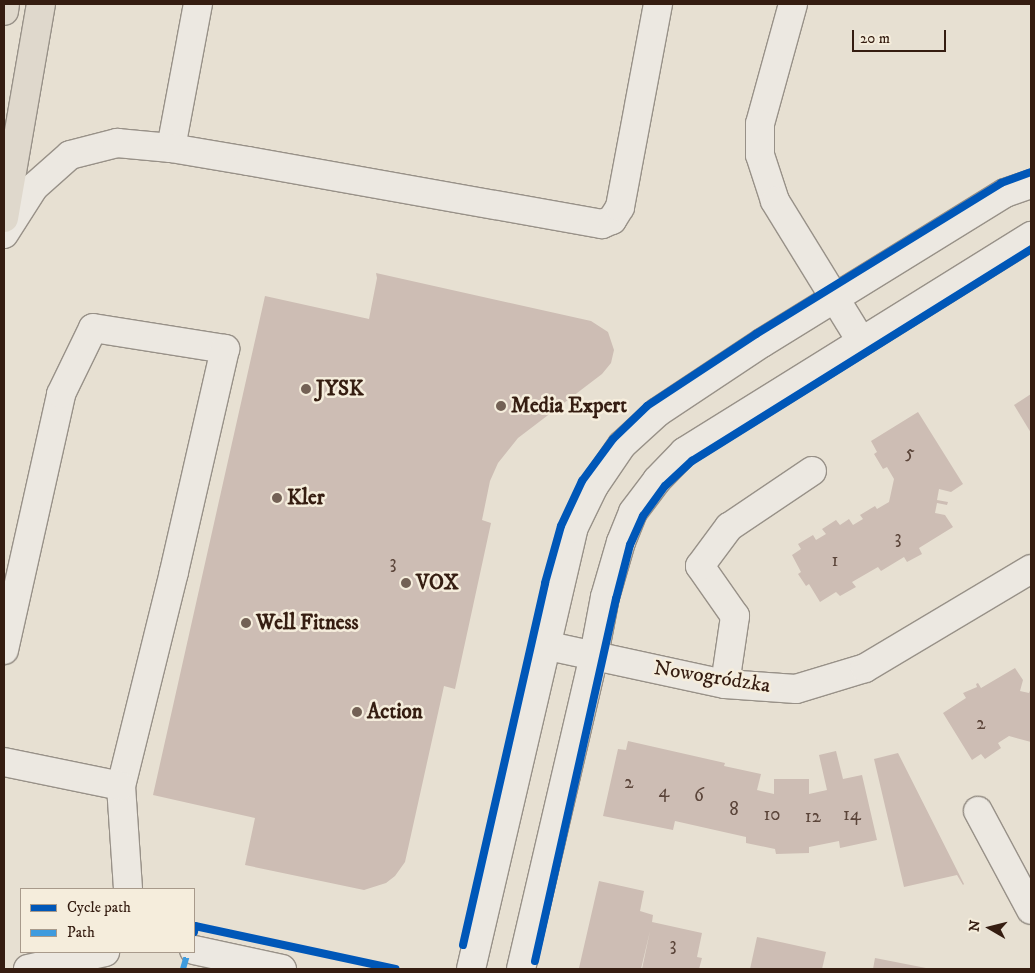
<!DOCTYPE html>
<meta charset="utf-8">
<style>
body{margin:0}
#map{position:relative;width:1035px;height:973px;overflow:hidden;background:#e7e0d2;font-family:"IM FELL DW Pica",serif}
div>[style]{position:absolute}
.building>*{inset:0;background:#cdbdb4}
.roads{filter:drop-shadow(1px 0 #989188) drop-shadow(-1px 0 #989188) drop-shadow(0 1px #989188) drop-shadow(0 -1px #989188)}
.minor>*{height:28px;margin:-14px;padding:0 14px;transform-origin:14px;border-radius:14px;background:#ece8e1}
.major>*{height:28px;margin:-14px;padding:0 14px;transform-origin:14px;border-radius:14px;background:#dfd8cc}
.quiet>*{height:6px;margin-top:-3px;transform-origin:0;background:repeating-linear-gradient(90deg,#3e9bde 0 12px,transparent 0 18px)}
.cycleway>*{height:8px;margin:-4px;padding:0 4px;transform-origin:4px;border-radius:4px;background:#0057b8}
.dots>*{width:14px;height:14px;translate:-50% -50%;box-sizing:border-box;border:2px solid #f5eddc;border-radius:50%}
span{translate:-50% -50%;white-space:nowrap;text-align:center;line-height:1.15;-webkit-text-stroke:5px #f5eddc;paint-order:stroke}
.number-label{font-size:19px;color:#5b453a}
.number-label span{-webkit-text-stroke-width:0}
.poi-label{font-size:21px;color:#351d11;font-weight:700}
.left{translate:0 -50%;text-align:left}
.street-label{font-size:21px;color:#351d11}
.frame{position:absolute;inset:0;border:5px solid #351d11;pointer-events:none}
.legend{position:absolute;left:20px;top:888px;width:175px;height:65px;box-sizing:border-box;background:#f5eddc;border:1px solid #a89a8b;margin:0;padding:6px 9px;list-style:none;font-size:15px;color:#351d11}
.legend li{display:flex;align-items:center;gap:10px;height:25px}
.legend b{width:25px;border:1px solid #a89a8b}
.north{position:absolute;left:965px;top:903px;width:50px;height:50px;-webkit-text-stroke:4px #f5eddc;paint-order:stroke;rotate:278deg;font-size:14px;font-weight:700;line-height:20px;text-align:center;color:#351d11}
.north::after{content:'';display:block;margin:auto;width:18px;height:22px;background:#351d11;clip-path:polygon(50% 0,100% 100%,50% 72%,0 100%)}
.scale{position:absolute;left:852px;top:30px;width:94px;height:22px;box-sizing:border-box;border:2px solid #351d11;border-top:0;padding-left:6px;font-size:15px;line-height:18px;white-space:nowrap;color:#351d11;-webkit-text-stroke:4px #f5eddc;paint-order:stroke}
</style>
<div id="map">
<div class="building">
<i style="clip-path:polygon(376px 273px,591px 321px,608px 332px,614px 350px,611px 363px,602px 374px,518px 438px,498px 463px,490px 481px,482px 520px,491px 523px,455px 689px,444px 686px,405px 862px,395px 876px,386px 883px,364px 890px,245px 865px,255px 818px,153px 795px,265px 296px,369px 319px,377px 278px)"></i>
<i style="clip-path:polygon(1031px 394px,1031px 433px,1014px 405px)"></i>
<i style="clip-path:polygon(918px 412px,963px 484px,951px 492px,939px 489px,937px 500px,948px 502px,947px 505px,937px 503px,935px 513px,945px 515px,953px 527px,919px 548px,922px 554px,907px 562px,904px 557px,881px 571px,878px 567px,852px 582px,856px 587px,840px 596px,836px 592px,820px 602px,809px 584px,806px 586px,798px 574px,801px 572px,792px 555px,801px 549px,798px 544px,813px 535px,816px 540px,826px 534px,822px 529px,836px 520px,840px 525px,849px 519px,853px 525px,863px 519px,860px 515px,875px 506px,877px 509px,889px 502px,894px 479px,887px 467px,883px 469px,874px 454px,877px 452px,871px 441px)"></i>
<i style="clip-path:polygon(1015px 668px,1023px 680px,1020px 691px,1029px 693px,1031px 688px,1031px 742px,1009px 736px,998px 743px,1001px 748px,985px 759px,981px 754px,972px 760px,943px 713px,966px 698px,963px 693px,977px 687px,976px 684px,978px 683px,981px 688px)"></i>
<i style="clip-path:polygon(628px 741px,725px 763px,724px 766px,761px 774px,757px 790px,774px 794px,774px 779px,809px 779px,809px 794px,827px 790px,819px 755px,836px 751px,843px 779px,862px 775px,877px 840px,840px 848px,839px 841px,809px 847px,809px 853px,776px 854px,775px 849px,746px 843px,746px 837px,675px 821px,673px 830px,603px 816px,618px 749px,626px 750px)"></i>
<i style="clip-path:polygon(898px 753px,964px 884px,963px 885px,957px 875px,904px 887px,874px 759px)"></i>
<i style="clip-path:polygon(599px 881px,644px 891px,640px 911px,653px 915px,652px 922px,702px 933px,697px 957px,702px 958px,699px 969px,642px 969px,650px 931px,641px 969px,579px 968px)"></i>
<i style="clip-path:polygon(757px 937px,826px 952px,822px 969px,750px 969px)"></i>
<i style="clip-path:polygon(875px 958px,926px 968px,926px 969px,873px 969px)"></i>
</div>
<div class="roads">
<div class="minor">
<i style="left:793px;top:4px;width:124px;rotate:105.4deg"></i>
<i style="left:760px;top:124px;width:31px;rotate:90deg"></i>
<i style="left:760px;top:155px;width:48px;rotate:71.9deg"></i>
<i style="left:775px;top:201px;width:164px;rotate:58.4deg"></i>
<i style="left:171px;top:148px;width:147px;rotate:-79.4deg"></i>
<i style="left:4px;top:234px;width:56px;rotate:-57.4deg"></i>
<i style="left:34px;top:187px;width:48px;rotate:-41.6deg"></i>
<i style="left:70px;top:155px;width:49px;rotate:-14.3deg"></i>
<i style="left:117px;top:143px;width:54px;rotate:5.3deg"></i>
<i style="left:171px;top:148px;width:78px;rotate:9.6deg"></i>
<i style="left:248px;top:161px;width:360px;rotate:10.1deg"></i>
<i style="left:602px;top:224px;width:11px;rotate:-22deg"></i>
<i style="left:612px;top:220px;width:15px;rotate:-58deg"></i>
<i style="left:620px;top:207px;width:207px;rotate:-79.4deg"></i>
<i style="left:544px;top:645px;width:185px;rotate:12.2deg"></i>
<i style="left:725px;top:684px;width:71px;rotate:4deg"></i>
<i style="left:796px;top:689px;width:72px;rotate:-16.9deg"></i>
<i style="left:865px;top:668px;width:193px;rotate:-30.8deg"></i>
<i style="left:4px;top:650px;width:262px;rotate:-77.4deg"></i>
<i style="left:61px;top:394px;width:73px;rotate:-64.1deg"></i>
<i style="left:93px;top:328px;width:134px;rotate:9deg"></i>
<i style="left:225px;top:349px;width:229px;rotate:102.9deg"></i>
<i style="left:174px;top:572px;width:220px;rotate:103.9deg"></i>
<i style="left:121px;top:786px;width:103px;rotate:86.1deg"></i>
<i style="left:725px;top:684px;width:69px;rotate:-81.6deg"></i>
<i style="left:735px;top:616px;width:61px;rotate:-125deg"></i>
<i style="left:700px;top:566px;width:49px;rotate:-53.4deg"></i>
<i style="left:729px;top:527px;width:100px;rotate:-34deg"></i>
<i style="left:4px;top:762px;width:119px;rotate:11.6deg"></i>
<i style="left:978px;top:811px;width:112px;rotate:61.8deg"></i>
<i style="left:194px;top:950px;width:90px;rotate:12.2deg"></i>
<i style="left:28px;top:969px;width:79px;rotate:-12.4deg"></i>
<i style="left:471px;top:969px;width:452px;rotate:-76.9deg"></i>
<i style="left:573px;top:529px;width:48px;rotate:-64deg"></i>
<i style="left:594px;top:486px;width:50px;rotate:-55.7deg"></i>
<i style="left:622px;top:445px;width:49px;rotate:-42.5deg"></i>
<i style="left:658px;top:412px;width:125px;rotate:-33.6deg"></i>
<i style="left:762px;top:343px;width:286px;rotate:-31.7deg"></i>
<i style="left:1005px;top:193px;width:28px;rotate:-19deg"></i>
<i style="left:521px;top:969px;width:322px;rotate:-76.9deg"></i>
<i style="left:594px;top:655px;width:59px;rotate:-79.3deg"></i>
<i style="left:605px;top:597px;width:57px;rotate:-73.8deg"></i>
<i style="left:621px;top:542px;width:32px;rotate:-68deg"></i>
<i style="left:633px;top:512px;width:40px;rotate:-53deg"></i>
<i style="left:657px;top:480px;width:39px;rotate:-46deg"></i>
<i style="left:684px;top:452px;width:409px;rotate:-31.9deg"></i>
</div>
<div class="major">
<i style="left:4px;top:11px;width:7px;rotate:-82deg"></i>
<i style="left:4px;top:218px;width:217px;rotate:-80.2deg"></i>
</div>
</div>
<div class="quiet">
<i style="left:183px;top:969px;width:18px;rotate:-74deg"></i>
</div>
<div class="cycleway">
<i style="left:194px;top:932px;width:6px;rotate:-81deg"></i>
<i style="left:195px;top:926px;width:205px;rotate:12.1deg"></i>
<i style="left:463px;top:945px;width:371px;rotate:-77.2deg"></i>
<i style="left:545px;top:583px;width:59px;rotate:-74.3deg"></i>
<i style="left:561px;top:526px;width:50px;rotate:-65deg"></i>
<i style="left:582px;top:481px;width:52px;rotate:-53.6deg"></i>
<i style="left:613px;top:439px;width:47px;rotate:-44.1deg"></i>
<i style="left:647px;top:406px;width:131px;rotate:-33.4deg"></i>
<i style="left:756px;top:334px;width:288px;rotate:-31.6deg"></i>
<i style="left:1001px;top:183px;width:32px;rotate:-20deg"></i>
<i style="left:535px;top:961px;width:371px;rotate:-77.4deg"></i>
<i style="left:616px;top:599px;width:56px;rotate:-75.5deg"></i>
<i style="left:630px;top:545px;width:32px;rotate:-66deg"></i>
<i style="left:643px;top:516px;width:37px;rotate:-54deg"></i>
<i style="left:665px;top:486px;width:37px;rotate:-43deg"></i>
<i style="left:692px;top:461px;width:400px;rotate:-32deg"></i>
</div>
<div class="dots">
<i style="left:306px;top:389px;background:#736155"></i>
<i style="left:501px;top:406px;background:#736155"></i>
<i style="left:277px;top:498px;background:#736155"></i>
<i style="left:406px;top:583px;background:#736155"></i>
<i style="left:246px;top:623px;background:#736155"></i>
<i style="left:357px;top:712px;background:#736155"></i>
</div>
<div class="number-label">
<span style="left:910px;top:453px">5</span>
<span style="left:898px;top:538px">3</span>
<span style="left:835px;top:561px">1</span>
<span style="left:393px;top:563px">3</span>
<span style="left:981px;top:724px">2</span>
<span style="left:629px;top:783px">2</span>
<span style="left:664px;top:792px">4</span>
<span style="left:699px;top:796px">6</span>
<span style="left:734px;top:810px">8</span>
<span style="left:772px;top:815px">10</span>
<span style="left:852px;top:815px">14</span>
<span style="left:813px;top:817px">12</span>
<span style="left:673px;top:945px">3</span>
</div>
<div class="poi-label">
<span class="left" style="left:316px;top:389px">JYSK</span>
<span class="left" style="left:511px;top:406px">Media Expert</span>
<span class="left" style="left:287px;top:498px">Kler</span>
<span class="left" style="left:416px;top:583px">VOX</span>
<span class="left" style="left:256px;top:623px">Well Fitness</span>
<span class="left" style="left:367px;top:712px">Action</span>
</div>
<div class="street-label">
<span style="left:712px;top:677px;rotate:9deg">Nowogródzka</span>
</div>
<div class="frame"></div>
<ul class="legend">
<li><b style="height:6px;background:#0057b8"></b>Cycle path</li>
<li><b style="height:6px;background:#3e9bde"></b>Path</li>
</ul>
<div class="north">N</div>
<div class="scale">20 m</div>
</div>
